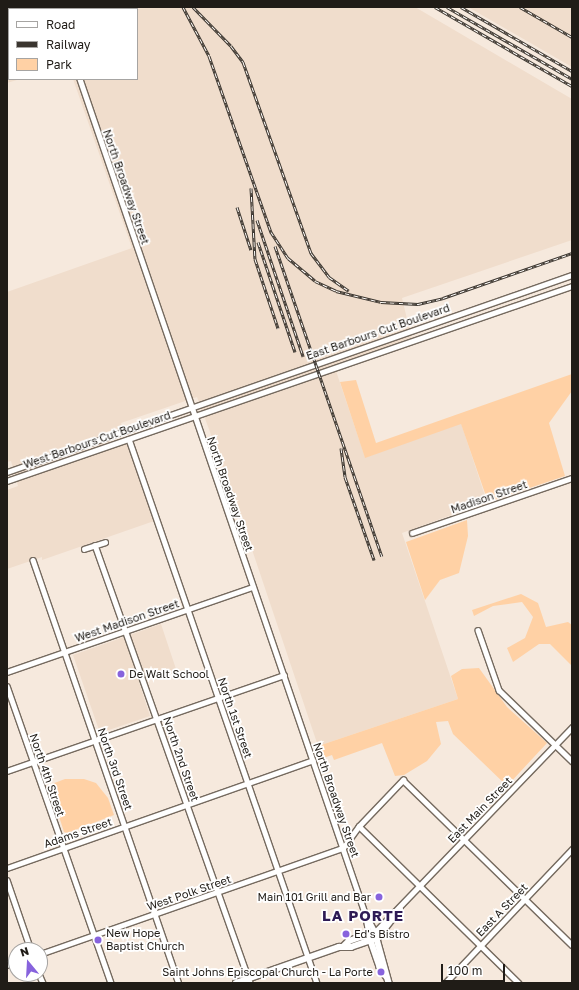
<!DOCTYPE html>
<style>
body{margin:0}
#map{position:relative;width:579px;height:990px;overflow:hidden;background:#f6e9dd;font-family:"Golos Text",sans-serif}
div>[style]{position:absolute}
.built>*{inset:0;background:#f0ddcc}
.green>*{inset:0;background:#ffd1a5}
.roads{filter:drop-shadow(1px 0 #756a5f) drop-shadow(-1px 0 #756a5f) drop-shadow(0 1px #756a5f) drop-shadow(0 -1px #756a5f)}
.minor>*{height:4.5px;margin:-2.25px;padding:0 2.25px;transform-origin:2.25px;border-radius:2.25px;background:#fff}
.major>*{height:5.5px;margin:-2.75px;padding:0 2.75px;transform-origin:2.75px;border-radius:2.75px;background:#fff}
.rail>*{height:3px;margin-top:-1.5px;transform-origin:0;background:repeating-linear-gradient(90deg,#fff 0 4.5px,#3a352f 0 9px);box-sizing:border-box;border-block:1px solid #3a352f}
.dots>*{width:11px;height:11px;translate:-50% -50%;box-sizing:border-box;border:2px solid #fff;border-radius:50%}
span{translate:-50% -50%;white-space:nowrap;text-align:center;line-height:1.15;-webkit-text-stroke:3.5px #fff;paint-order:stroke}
.street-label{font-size:11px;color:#201c17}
.poi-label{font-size:11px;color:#201c17}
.left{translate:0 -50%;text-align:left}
.right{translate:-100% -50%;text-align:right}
.district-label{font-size:15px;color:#2e1b55;font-weight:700;letter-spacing:1px}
.frame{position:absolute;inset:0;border:8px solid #201c17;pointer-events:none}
.legend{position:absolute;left:8px;top:8px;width:130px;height:72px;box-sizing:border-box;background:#fff;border:1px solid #a6a4a2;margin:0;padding:5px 7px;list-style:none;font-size:12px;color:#201c17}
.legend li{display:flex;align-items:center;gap:8px;height:20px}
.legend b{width:20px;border:1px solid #a6a4a2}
.north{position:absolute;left:8px;top:942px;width:40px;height:40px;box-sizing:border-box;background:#fff;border:1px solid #a6a4a2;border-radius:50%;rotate:342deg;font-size:11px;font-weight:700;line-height:16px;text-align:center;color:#201c17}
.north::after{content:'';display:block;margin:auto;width:14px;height:18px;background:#8763dd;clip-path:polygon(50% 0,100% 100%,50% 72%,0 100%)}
.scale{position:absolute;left:441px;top:964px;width:64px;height:18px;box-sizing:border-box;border:2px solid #201c17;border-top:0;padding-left:5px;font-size:12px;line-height:14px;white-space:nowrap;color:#201c17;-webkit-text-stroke:3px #fff;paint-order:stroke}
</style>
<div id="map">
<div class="built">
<i style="clip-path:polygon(7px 7px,415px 7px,572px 99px,572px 240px,402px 298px,413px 344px,336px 371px,365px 457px,461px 423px,487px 502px,402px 533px,458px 699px,318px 746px,236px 502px,197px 397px,121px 423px,157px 520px,42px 560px,42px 557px,7px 569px,7px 490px,18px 486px,11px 461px,7px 462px,7px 292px,132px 248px,73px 79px,137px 79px,137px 9px,9px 9px,9px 79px,20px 79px,7px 83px)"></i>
<i style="clip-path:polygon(468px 7px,572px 7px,572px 67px)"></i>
<i style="clip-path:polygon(161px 624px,176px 669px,139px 682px,150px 716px,100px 733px,73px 655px)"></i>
</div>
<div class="green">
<i style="clip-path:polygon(572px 374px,572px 391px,549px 423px,565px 476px,488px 502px,461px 424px,365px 458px,340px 382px,356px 380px,376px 443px)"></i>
<i style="clip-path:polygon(467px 520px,468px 536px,459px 573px,440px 580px,425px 600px,406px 542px)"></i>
<i style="clip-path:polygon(521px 594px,538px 603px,546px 627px,568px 622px,572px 625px,572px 666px,550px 644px,539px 644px,513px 662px,507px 648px,525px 638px,533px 617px,522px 602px,493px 606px,474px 616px,472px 610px)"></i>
<i style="clip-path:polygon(479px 668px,507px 707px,547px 743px,507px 786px,453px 734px,448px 721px,436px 722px,441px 744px,427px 761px,404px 775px,395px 776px,382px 743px,334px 760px,332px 755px,318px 760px,314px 751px,318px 746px,458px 699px,451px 676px,462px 669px)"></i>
<i style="clip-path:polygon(65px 779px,84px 779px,96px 783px,108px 798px,114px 815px,67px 833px,64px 832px,49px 785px)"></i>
</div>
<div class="roads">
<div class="minor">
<i style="left:51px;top:7px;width:2px;rotate:90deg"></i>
<i style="left:80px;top:79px;width:881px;rotate:71.13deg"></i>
<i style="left:365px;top:913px;width:21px;rotate:62deg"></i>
<i style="left:375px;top:932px;width:284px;rotate:-46.1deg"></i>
<i style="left:129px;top:439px;width:576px;rotate:70.94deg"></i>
<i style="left:7px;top:472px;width:598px;rotate:-19.22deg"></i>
<i style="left:7px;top:481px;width:598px;rotate:-19.04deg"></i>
<i style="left:412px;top:533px;width:169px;rotate:-19deg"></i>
<i style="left:95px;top:545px;width:465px;rotate:70.5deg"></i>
<i style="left:84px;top:549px;width:22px;rotate:-18deg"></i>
<i style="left:33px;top:560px;width:447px;rotate:71deg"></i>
<i style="left:478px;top:630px;width:64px;rotate:70.7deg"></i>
<i style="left:499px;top:690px;width:102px;rotate:44.2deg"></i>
<i style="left:7px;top:672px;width:260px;rotate:-19.1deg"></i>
<i style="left:7px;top:686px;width:315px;rotate:70.7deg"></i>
<i style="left:7px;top:771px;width:293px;rotate:-19.1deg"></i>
<i style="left:359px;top:826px;width:224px;rotate:44.5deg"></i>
<i style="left:7px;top:868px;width:324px;rotate:-19.4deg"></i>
<i style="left:7px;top:880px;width:74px;rotate:71.1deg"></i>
<i style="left:366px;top:917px;width:17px;rotate:80deg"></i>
<i style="left:377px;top:938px;width:37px;rotate:-52deg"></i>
<i style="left:40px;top:954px;width:321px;rotate:-19.3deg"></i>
<i style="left:343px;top:848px;width:27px;rotate:-54deg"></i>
<i style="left:359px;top:826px;width:64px;rotate:-46.3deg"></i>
<i style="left:403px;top:780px;width:236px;rotate:44.3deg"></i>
<i style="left:7px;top:965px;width:9px;rotate:-18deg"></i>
<i style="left:39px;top:974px;width:10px;rotate:66deg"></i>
<i style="left:445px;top:983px;width:185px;rotate:-46.5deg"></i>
</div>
<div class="major">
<i style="left:370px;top:938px;width:31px;rotate:71deg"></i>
<i style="left:380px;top:967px;width:11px;rotate:56deg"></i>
<i style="left:344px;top:946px;width:7px;rotate:-45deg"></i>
<i style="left:349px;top:941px;width:28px;rotate:-19deg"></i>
<i style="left:375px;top:932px;width:53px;rotate:74.6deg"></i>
<i style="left:236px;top:983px;width:109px;rotate:-19.3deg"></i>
<i style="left:339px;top:947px;width:12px"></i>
<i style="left:351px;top:947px;width:28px;rotate:-19deg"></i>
</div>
</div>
<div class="rail">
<i style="left:183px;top:7px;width:55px;rotate:62deg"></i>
<i style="left:209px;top:56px;width:187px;rotate:70.6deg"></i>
<i style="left:271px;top:232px;width:31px;rotate:57deg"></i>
<i style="left:288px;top:258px;width:35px;rotate:40deg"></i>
<i style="left:315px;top:281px;width:23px;rotate:25deg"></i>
<i style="left:336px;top:291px;width:46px;rotate:13.7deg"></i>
<i style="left:381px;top:302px;width:37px;rotate:3deg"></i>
<i style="left:418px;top:304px;width:26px;rotate:-13deg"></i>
<i style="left:443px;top:298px;width:137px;rotate:-19.2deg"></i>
<i style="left:193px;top:7px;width:54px;rotate:45.7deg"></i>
<i style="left:231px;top:46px;width:20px;rotate:53deg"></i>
<i style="left:243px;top:62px;width:203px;rotate:70.4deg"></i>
<i style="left:311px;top:253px;width:30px;rotate:53deg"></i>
<i style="left:329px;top:277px;width:24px;rotate:35deg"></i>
<i style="left:435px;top:7px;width:158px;rotate:30deg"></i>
<i style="left:447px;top:7px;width:144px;rotate:29.9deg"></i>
<i style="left:461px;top:7px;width:128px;rotate:30deg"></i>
<i style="left:520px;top:7px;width:60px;rotate:30deg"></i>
<i style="left:251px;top:188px;width:71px;rotate:86.8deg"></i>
<i style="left:255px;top:259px;width:73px;rotate:71.6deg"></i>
<i style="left:237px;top:207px;width:45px;rotate:72deg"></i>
<i style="left:257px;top:220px;width:144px;rotate:71.3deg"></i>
<i style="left:258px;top:242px;width:116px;rotate:71.4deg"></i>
<i style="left:275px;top:246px;width:328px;rotate:71deg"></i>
<i style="left:341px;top:448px;width:29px;rotate:82deg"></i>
<i style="left:345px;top:477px;width:88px;rotate:70.7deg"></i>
</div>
<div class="dots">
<i style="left:121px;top:674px;background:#8763dd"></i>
<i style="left:379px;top:897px;background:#8763dd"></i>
<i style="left:346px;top:934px;background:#8763dd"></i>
<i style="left:98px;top:940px;background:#8763dd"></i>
<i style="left:381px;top:972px;background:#8763dd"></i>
</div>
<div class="street-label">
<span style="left:126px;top:187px;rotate:71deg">North Broadway Street</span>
<span style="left:378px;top:332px;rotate:-19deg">East Barbours Cut Boulevard</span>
<span style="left:97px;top:440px;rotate:-19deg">West Barbours Cut Boulevard</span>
<span style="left:230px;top:494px;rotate:71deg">North Broadway Street</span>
<span style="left:489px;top:497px;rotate:-19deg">Madison Street</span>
<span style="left:127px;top:621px;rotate:-19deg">West Madison Street</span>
<span style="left:235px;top:718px;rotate:71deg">North 1st Street</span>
<span style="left:181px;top:759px;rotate:71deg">North 2nd Street</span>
<span style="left:115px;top:769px;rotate:71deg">North 3rd Street</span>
<span style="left:47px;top:775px;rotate:71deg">North 4th Street</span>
<span style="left:336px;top:800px;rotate:71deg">North Broadway Street</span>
<span style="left:480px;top:810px;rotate:-46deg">East Main Street</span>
<span style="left:78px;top:833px;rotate:-19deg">Adams Street</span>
<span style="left:189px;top:893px;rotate:-19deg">West Polk Street</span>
<span style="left:502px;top:910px;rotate:-46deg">East A Street</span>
</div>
<div class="poi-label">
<span class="left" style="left:129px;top:674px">De Walt School</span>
<span class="right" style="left:371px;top:897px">Main 101 Grill and Bar</span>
<span class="left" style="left:106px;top:940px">New Hope<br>Baptist Church</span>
<span class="left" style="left:354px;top:934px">Ed's Bistro</span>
<span class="right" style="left:373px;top:972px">Saint Johns Episcopal Church - La Porte</span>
</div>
<div class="district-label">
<span style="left:363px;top:916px">LA PORTE</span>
</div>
<div class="frame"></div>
<ul class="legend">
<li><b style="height:5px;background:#fff"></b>Road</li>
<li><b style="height:5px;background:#3a352f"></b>Railway</li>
<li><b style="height:11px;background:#ffd1a5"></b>Park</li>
</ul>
<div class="north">N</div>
<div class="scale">100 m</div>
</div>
